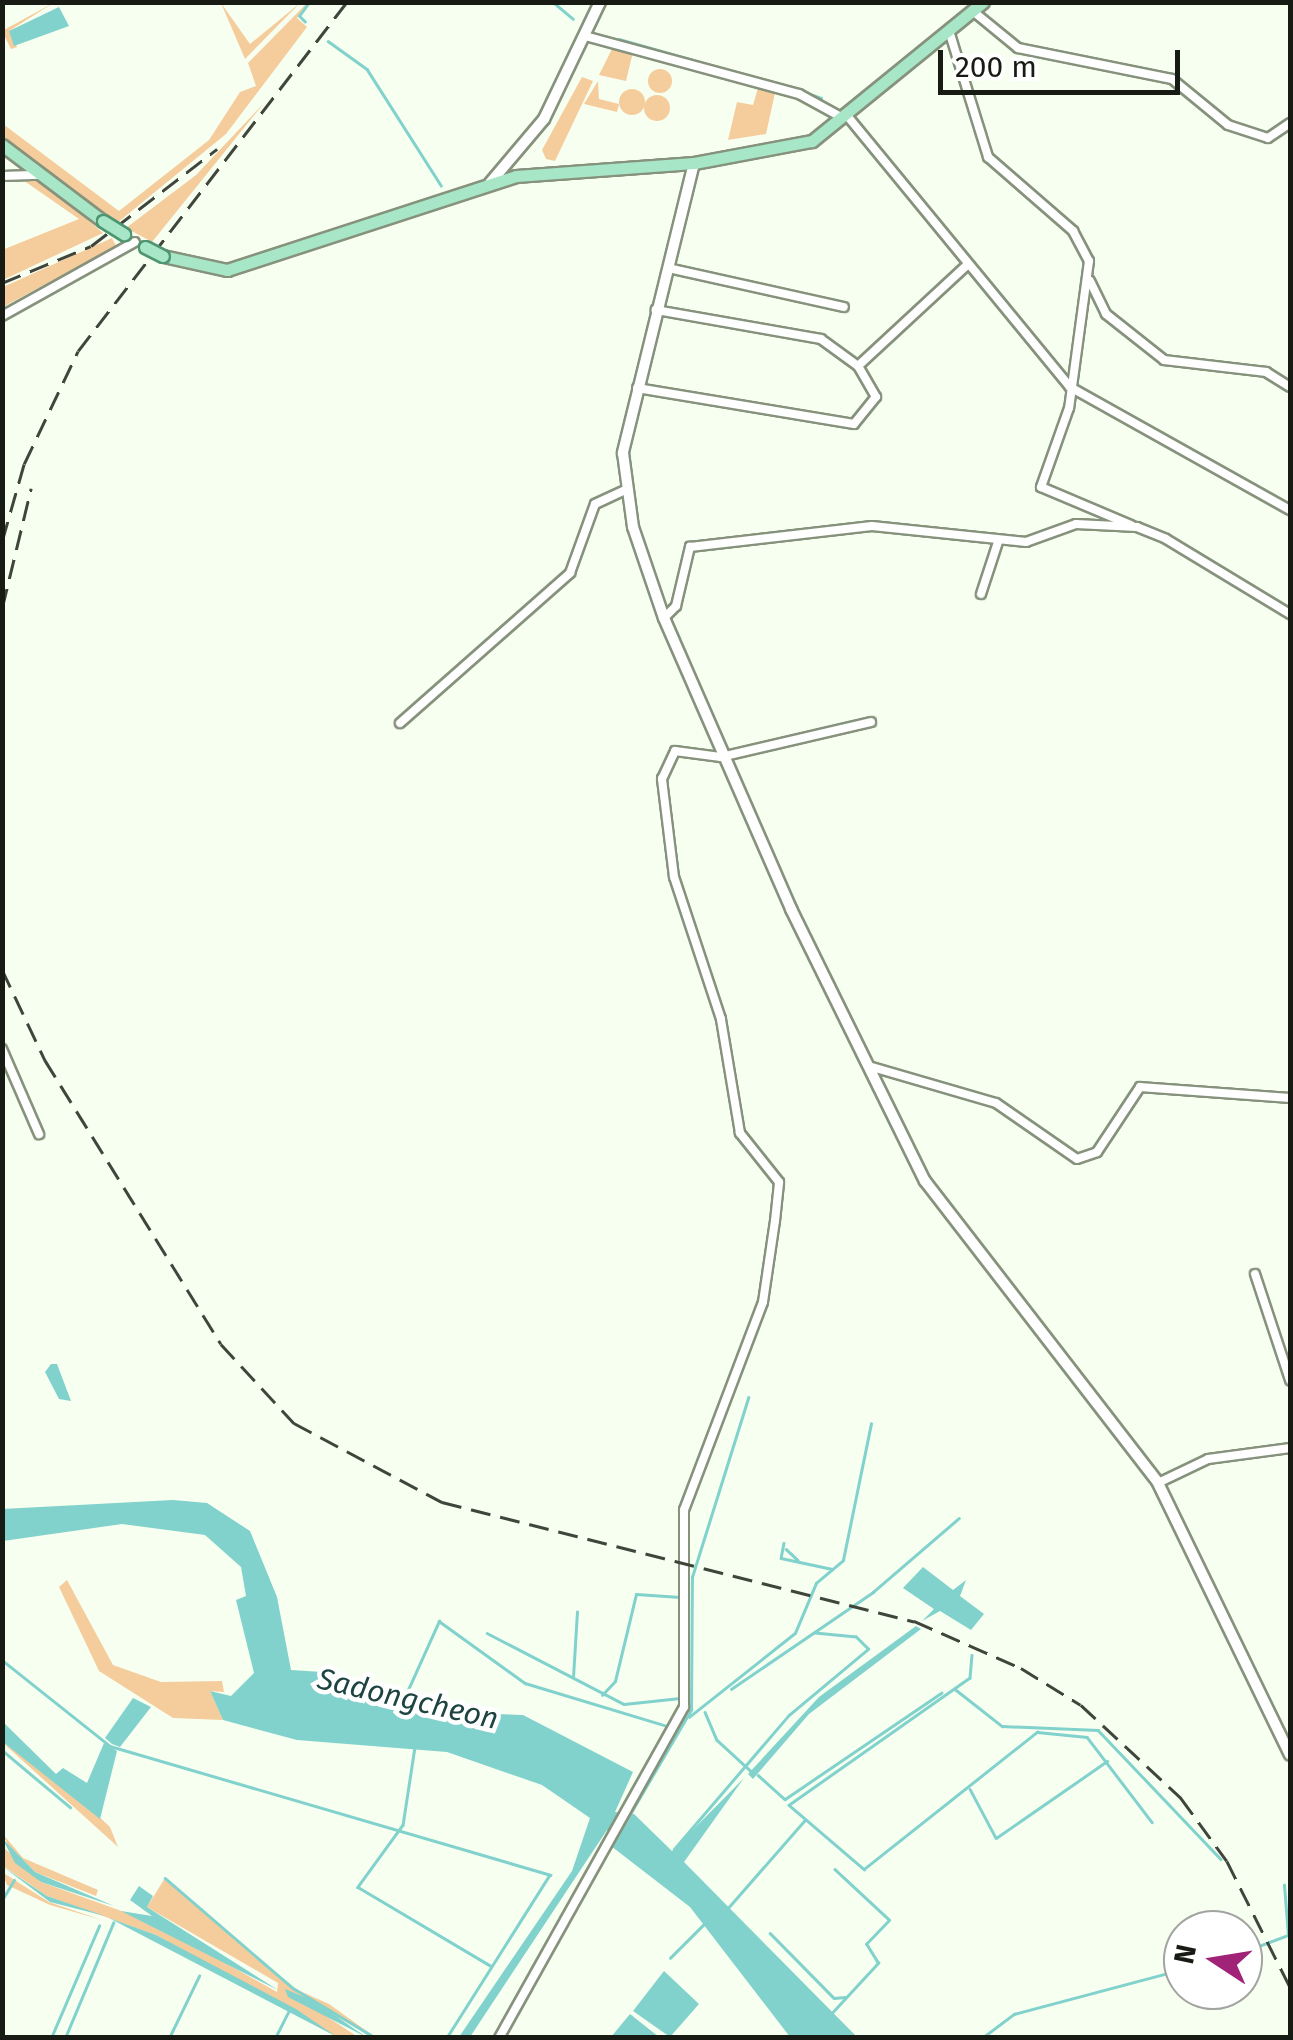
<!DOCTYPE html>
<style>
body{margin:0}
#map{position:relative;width:1293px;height:2040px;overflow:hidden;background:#f7fff1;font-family:"Fira Sans",sans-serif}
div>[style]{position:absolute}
.green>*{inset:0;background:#f5cd9c}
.round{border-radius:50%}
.water>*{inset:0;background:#81d2cc}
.stream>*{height:2.5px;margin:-1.25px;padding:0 1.25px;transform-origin:1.25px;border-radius:1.25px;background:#81d2cc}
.roads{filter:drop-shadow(2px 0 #86927c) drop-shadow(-2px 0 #86927c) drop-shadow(0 2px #86927c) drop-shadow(0 -2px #86927c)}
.minor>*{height:8px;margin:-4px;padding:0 4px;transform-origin:4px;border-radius:4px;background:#fff}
.secondary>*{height:10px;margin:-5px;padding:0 5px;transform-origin:5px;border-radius:5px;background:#fff}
.primary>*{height:11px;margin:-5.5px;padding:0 5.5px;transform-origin:5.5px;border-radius:5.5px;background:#a7e7c7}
.rail>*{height:2.5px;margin-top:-1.25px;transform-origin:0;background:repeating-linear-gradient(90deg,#40453c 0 20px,transparent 0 30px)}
.bridges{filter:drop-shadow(2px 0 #4e9570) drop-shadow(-2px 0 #4e9570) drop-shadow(0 2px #4e9570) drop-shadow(0 -2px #4e9570)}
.primary-bridge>*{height:11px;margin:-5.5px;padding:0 5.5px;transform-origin:5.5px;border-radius:5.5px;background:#a7e7c7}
span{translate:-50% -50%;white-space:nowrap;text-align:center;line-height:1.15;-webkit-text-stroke:9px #fff;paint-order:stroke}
.water-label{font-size:30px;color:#1e4441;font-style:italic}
.frame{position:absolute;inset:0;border:5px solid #171b13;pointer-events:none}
.north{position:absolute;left:1163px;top:1910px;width:100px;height:100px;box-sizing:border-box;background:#fff;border:2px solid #a2a4a1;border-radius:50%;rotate:282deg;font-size:28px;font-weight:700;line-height:40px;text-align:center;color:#171b13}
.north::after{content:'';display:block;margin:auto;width:35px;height:45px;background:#a02378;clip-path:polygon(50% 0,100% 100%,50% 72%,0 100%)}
.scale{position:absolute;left:938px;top:50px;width:242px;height:45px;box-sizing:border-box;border:5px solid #171b13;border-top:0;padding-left:12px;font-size:30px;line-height:35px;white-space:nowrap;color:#171b13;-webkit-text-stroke:8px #fff;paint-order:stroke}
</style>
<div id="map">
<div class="green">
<i style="clip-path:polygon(55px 2px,9px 31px,17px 47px,71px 30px,11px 49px,2px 31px)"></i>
<i style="clip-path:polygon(221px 3px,250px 44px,300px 3px,245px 59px)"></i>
<i style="clip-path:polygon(307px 3px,297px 18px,307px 27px,226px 134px,117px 223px,3px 138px,3px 124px,119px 211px,209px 140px,240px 92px,256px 86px,248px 63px)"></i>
<i style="clip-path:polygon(613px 47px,633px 52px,626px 81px,599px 75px)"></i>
<i class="round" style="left:648px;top:69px;width:24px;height:24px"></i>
<i style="clip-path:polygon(582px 77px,593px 81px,555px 161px,546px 159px,542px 150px)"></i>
<i style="clip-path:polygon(598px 81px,599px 99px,619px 104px,617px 112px,584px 104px)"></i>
<i style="clip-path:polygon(758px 88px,775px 93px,766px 134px,728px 140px,737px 102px,753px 105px)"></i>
<i class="round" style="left:619px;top:89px;width:26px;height:26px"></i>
<i class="round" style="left:644px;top:95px;width:26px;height:26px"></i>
<i style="clip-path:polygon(264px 103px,152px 242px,126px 228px,196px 175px)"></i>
<i style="clip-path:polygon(17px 176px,39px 179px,103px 233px,3px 280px,2px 250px,79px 219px)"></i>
<i style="clip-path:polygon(112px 238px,116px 246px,3px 307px,3px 287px)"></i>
<i style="clip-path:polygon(67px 1580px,113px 1665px,161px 1682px,222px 1681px,224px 1692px,210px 1691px,223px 1720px,173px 1718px,99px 1671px,59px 1587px)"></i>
<i style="clip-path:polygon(2px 1742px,59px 1779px,110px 1827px,118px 1847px)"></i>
<i style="clip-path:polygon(2px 1833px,23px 1858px,98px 1890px,96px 1896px,35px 1872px,8px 1845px)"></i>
<i style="clip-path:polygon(2px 1846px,41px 1882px,152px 1922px,277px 1992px,278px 1983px,147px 1907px,165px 1878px,291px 1987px,329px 2004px,375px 2037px,285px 1989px,358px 2037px,337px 2037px,156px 1935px,47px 1896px,3px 1866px)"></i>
<i style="clip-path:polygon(2px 1872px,49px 1902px,102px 1920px,50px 1905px,7px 1885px)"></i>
</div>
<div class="water">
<i style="clip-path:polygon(59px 7px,69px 26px,14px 46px,9px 31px)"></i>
<i style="clip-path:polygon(51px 1364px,57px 1364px,71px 1401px,59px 1399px,45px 1372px)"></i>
<i style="clip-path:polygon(173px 1500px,207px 1503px,250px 1531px,277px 1597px,291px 1670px,338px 1673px,380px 1698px,442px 1712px,523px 1715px,633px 1772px,615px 1812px,634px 1814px,672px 1851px,744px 1778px,684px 1862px,857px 2037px,790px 2037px,690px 1907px,611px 1846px,617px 1837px,607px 1830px,470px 2037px,459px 2037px,572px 1871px,590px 1818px,542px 1785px,447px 1752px,297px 1740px,223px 1720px,210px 1691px,231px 1696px,254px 1673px,236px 1600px,246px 1596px,241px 1567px,205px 1535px,122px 1524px,3px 1541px,2px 1509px)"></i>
<i style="clip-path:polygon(923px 1567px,953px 1590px,966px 1580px,960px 1596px,984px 1614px,971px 1630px,940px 1611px,922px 1621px,934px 1609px,903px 1588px)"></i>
<i style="clip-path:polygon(916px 1626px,921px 1629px,809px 1714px,753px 1779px,748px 1774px,819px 1697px)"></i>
<i style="clip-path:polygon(133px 1698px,151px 1707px,120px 1747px,112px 1744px,105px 1738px)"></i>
<i style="clip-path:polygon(2px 1721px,56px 1774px,63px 1768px,87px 1783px,104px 1743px,117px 1751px,100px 1819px,3px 1742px)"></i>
<i style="clip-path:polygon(2px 1838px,35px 1872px,114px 1906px,41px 1882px,15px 1863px)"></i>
<i style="clip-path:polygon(2px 1866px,47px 1896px,105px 1916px,50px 1902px)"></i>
<i style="clip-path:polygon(139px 1886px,153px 1896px,147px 1907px,278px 1990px,121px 1911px,152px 1916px,130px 1900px)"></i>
<i style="clip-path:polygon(109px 1918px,156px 1935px,296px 2009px,337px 2037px)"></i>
<i style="clip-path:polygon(664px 1971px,699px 2004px,670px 2037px,633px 2011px)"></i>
<i style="clip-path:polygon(285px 1989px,316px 2002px,366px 2037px,288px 1997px)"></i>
<i style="clip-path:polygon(630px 2014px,659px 2037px,611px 2037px)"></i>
</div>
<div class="stream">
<i style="left:553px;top:2px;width:26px;rotate:40deg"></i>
<i style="left:305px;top:22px;width:8px;rotate:-135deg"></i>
<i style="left:299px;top:16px;width:17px;rotate:-54deg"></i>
<i style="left:619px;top:39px;width:169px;rotate:15.8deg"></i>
<i style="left:328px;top:41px;width:48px;rotate:35.7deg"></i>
<i style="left:367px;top:69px;width:138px;rotate:57.5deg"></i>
<i style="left:804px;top:92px;width:18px;rotate:19deg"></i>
<i style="left:784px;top:1543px;width:15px;rotate:101deg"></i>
<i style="left:781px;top:1558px;width:52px;rotate:12.2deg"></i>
<i style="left:786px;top:1549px;width:16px;rotate:43deg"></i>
<i style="left:487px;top:1633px;width:154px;rotate:27.4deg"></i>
<i style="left:624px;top:1704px;width:56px;rotate:-6.1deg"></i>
<i style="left:972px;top:1655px;width:23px;rotate:95deg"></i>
<i style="left:970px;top:1678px;width:221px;rotate:144.9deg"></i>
<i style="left:789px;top:1805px;width:99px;rotate:40.5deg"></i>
<i style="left:864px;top:1869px;width:221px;rotate:-38.4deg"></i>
<i style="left:1037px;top:1732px;width:50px;rotate:5.7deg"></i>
<i style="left:1087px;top:1737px;width:107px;rotate:52.6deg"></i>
<i style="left:2px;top:1660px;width:138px;rotate:38.5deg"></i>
<i style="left:110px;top:1746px;width:459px;rotate:16.3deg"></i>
<i style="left:550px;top:1875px;width:193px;rotate:122.3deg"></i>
<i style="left:573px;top:1677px;width:65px;rotate:-86.5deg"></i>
<i style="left:731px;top:1689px;width:172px;rotate:-34.3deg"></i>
<i style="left:873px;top:1592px;width:113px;rotate:-40.7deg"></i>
<i style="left:955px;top:1689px;width:60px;rotate:38.2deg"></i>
<i style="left:1002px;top:1726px;width:96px;rotate:2.4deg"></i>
<i style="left:1098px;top:1730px;width:178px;rotate:46.4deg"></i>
<i style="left:602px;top:1695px;width:19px;rotate:-47deg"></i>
<i style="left:615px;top:1681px;width:89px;rotate:-76.4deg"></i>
<i style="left:636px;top:1594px;width:44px;rotate:3.9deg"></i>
<i style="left:402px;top:1703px;width:90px;rotate:-65.7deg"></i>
<i style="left:439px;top:1621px;width:106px;rotate:35.8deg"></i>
<i style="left:525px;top:1683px;width:152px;rotate:16.8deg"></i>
<i style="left:705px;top:1712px;width:30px;rotate:67deg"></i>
<i style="left:717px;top:1740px;width:46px;rotate:42.4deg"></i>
<i style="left:689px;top:1717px;width:135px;rotate:-38.4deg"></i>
<i style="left:795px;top:1633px;width:54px;rotate:-67.2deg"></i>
<i style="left:816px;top:1583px;width:35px;rotate:-40deg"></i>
<i style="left:843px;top:1560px;width:139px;rotate:-78.4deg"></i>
<i style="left:415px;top:1747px;width:79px;rotate:98.7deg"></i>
<i style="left:403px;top:1825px;width:77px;rotate:126deg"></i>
<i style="left:358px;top:1887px;width:155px;rotate:30.7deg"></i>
<i style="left:2px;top:1750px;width:89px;rotate:40deg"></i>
<i style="left:758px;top:1775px;width:36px;rotate:42deg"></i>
<i style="left:785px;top:1799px;width:189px;rotate:-34.2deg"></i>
<i style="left:970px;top:1789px;width:55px;rotate:62deg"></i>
<i style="left:996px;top:1838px;width:135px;rotate:-34.7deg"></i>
<i style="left:630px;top:1814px;width:121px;rotate:-59.6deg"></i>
<i style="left:691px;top:1710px;width:133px;rotate:-89.6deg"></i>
<i style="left:692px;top:1577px;width:188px;rotate:-72.6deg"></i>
<i style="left:674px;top:1849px;width:177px;rotate:-49.4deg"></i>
<i style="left:789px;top:1715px;width:103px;rotate:-39.9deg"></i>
<i style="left:868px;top:1649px;width:17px;rotate:-135deg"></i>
<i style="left:856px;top:1637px;width:41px;rotate:-174.4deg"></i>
<i style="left:165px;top:1878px;width:169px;rotate:40.7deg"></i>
<i style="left:293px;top:1988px;width:97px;rotate:31.1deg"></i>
<i style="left:2px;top:1900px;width:23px;rotate:-59deg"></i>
<i style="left:727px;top:1909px;width:117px;rotate:-48.8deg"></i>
<i style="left:770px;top:1933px;width:91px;rotate:45.4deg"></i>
<i style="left:834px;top:1998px;width:11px;rotate:-5deg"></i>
<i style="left:1243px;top:1952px;width:48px;rotate:-20.7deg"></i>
<i style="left:1288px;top:1935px;width:50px;rotate:-94.6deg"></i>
<i style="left:670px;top:1958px;width:48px;rotate:-45deg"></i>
<i style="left:828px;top:2017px;width:74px;rotate:-47.2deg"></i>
<i style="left:878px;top:1963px;width:22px;rotate:-122deg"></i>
<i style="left:866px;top:1944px;width:33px;rotate:-46deg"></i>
<i style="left:889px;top:1920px;width:74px;rotate:-137.2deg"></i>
<i style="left:51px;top:2038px;width:122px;rotate:-66.8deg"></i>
<i style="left:65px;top:2038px;width:125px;rotate:-67.3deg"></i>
<i style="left:169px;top:2038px;width:69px;rotate:-64.2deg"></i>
<i style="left:275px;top:2038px;width:30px;rotate:-63deg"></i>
<i style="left:982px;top:2038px;width:40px;rotate:-37deg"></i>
<i style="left:1014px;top:2014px;width:175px;rotate:-14.9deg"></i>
</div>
<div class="roads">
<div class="minor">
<i style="left:974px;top:12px;width:57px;rotate:39.3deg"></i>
<i style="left:1018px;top:48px;width:157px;rotate:11.4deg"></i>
<i style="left:1172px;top:79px;width:72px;rotate:39.4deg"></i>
<i style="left:1228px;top:125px;width:42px;rotate:18deg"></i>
<i style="left:1268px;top:138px;width:27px;rotate:-34deg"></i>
<i style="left:950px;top:34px;width:129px;rotate:72.8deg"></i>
<i style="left:988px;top:157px;width:113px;rotate:41deg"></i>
<i style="left:1073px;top:231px;width:34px;rotate:62deg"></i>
<i style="left:1089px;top:261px;width:148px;rotate:97.7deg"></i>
<i style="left:1069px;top:408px;width:84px;rotate:109.5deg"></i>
<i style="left:1041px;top:487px;width:98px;rotate:22.9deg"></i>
<i style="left:585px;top:36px;width:222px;rotate:15.2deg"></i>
<i style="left:799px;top:94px;width:50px;rotate:28.6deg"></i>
<i style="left:849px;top:118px;width:348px;rotate:50.6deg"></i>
<i style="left:1070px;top:387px;width:252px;rotate:29.2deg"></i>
<i style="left:2px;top:176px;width:38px;rotate:-2deg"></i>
<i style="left:668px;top:268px;width:180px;rotate:12.5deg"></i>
<i style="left:1090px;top:281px;width:37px;rotate:64deg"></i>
<i style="left:1106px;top:314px;width:74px;rotate:38.4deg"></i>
<i style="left:1164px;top:360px;width:103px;rotate:6.7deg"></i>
<i style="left:1266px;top:372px;width:28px;rotate:32deg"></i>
<i style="left:2px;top:316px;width:152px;rotate:-29.1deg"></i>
<i style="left:858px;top:366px;width:149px;rotate:-42.8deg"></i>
<i style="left:637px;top:388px;width:220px;rotate:9.4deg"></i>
<i style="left:854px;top:424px;width:35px;rotate:-51deg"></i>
<i style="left:876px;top:397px;width:36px;rotate:-120deg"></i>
<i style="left:858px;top:366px;width:46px;rotate:-143.9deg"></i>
<i style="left:821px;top:339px;width:168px;rotate:-170deg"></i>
<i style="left:981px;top:594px;width:55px;rotate:-71.9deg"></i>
<i style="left:664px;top:618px;width:17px;rotate:-45deg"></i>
<i style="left:676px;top:606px;width:61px;rotate:-76.7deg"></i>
<i style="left:690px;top:547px;width:183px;rotate:-6.6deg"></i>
<i style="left:872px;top:526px;width:155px;rotate:5.9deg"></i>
<i style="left:1026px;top:542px;width:53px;rotate:-19.8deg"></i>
<i style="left:1076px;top:524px;width:61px;rotate:2.8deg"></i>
<i style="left:1137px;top:527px;width:31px;rotate:22deg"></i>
<i style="left:1166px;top:539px;width:145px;rotate:31.2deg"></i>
<i style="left:400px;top:723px;width:227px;rotate:-41.4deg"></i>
<i style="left:570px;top:573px;width:73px;rotate:-70.1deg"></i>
<i style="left:595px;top:504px;width:33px;rotate:-25deg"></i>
<i style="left:2px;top:1049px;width:93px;rotate:66.5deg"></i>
<i style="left:872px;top:1067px;width:129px;rotate:16.2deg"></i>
<i style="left:996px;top:1103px;width:98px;rotate:34.7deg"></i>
<i style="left:1077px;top:1159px;width:21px;rotate:-19deg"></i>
<i style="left:1097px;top:1152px;width:78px;rotate:-56.5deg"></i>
<i style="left:1140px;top:1087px;width:150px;rotate:4.2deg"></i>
<i style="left:1255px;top:1274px;width:112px;rotate:71.7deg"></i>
<i style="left:1158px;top:1483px;width:55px;rotate:-25.6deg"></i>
<i style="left:1208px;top:1459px;width:83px;rotate:-7.6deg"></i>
<i style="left:499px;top:2038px;width:379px;rotate:-60.8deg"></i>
<i style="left:684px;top:1707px;width:197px;rotate:-90deg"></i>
<i style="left:684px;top:1510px;width:222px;rotate:-69.2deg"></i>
<i style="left:763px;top:1302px;width:82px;rotate:-81.6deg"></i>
<i style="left:775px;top:1221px;width:39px;rotate:-84deg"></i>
<i style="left:779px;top:1182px;width:63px;rotate:-128.5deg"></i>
<i style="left:740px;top:1133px;width:116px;rotate:-99.5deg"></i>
<i style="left:721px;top:1019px;width:150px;rotate:-108.3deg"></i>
<i style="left:674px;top:877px;width:99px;rotate:-97deg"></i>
<i style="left:662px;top:779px;width:31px;rotate:-65deg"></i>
<i style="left:675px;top:751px;width:46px;rotate:7.4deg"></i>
<i style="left:721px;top:757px;width:154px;rotate:-13.1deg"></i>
</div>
<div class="secondary">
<i style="left:694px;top:163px;width:299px;rotate:103.8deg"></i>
<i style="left:623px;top:453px;width:75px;rotate:82.3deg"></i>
<i style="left:633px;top:527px;width:96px;rotate:71.2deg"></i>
<i style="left:664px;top:618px;width:318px;rotate:66.4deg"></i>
<i style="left:791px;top:909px;width:303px;rotate:63.8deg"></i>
<i style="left:925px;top:1181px;width:381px;rotate:52.3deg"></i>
<i style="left:1158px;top:1483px;width:302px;rotate:64.1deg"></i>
<i style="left:490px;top:183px;width:84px;rotate:-49.8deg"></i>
<i style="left:544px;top:119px;width:130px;rotate:-64.4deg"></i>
</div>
<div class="primary">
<i style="left:2px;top:145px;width:126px;rotate:37deg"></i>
<i style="left:163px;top:256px;width:66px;rotate:12.3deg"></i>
<i style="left:227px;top:270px;width:304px;rotate:-18deg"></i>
<i style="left:516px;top:176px;width:178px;rotate:-4.2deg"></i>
<i style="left:694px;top:163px;width:120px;rotate:-10.6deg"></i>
<i style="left:812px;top:141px;width:220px;rotate:-39.1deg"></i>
</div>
</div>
<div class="rail">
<i style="left:2px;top:283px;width:96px;rotate:-22.6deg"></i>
<i style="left:91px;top:246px;width:159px;rotate:-37.6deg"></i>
<i style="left:2px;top:541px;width:80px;rotate:-74.1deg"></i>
<i style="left:24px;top:464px;width:125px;rotate:-64.5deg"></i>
<i style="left:78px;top:351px;width:441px;rotate:-52.4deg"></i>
<i style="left:2px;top:608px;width:123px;rotate:-76.4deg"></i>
<i style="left:2px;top:969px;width:101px;rotate:64.7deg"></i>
<i style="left:45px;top:1060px;width:334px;rotate:58.2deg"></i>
<i style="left:221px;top:1344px;width:108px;rotate:47.3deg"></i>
<i style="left:294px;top:1423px;width:168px;rotate:28.1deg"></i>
<i style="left:442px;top:1502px;width:487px;rotate:14.2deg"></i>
<i style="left:914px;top:1621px;width:117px;rotate:23.7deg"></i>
<i style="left:1021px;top:1668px;width:70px;rotate:31.7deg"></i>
<i style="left:1081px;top:1705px;width:137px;rotate:42.9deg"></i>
<i style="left:1181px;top:1798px;width:78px;rotate:53.9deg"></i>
<i style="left:1227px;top:1861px;width:141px;rotate:63.4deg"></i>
</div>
<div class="bridges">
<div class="primary-bridge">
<i style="left:103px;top:221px;width:25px;rotate:32deg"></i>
<i style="left:145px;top:247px;width:20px;rotate:27deg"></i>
</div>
</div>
<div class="water-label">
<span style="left:408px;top:1699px;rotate:13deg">Sadongcheon</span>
</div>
<div class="frame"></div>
<div class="north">N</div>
<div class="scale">200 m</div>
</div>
